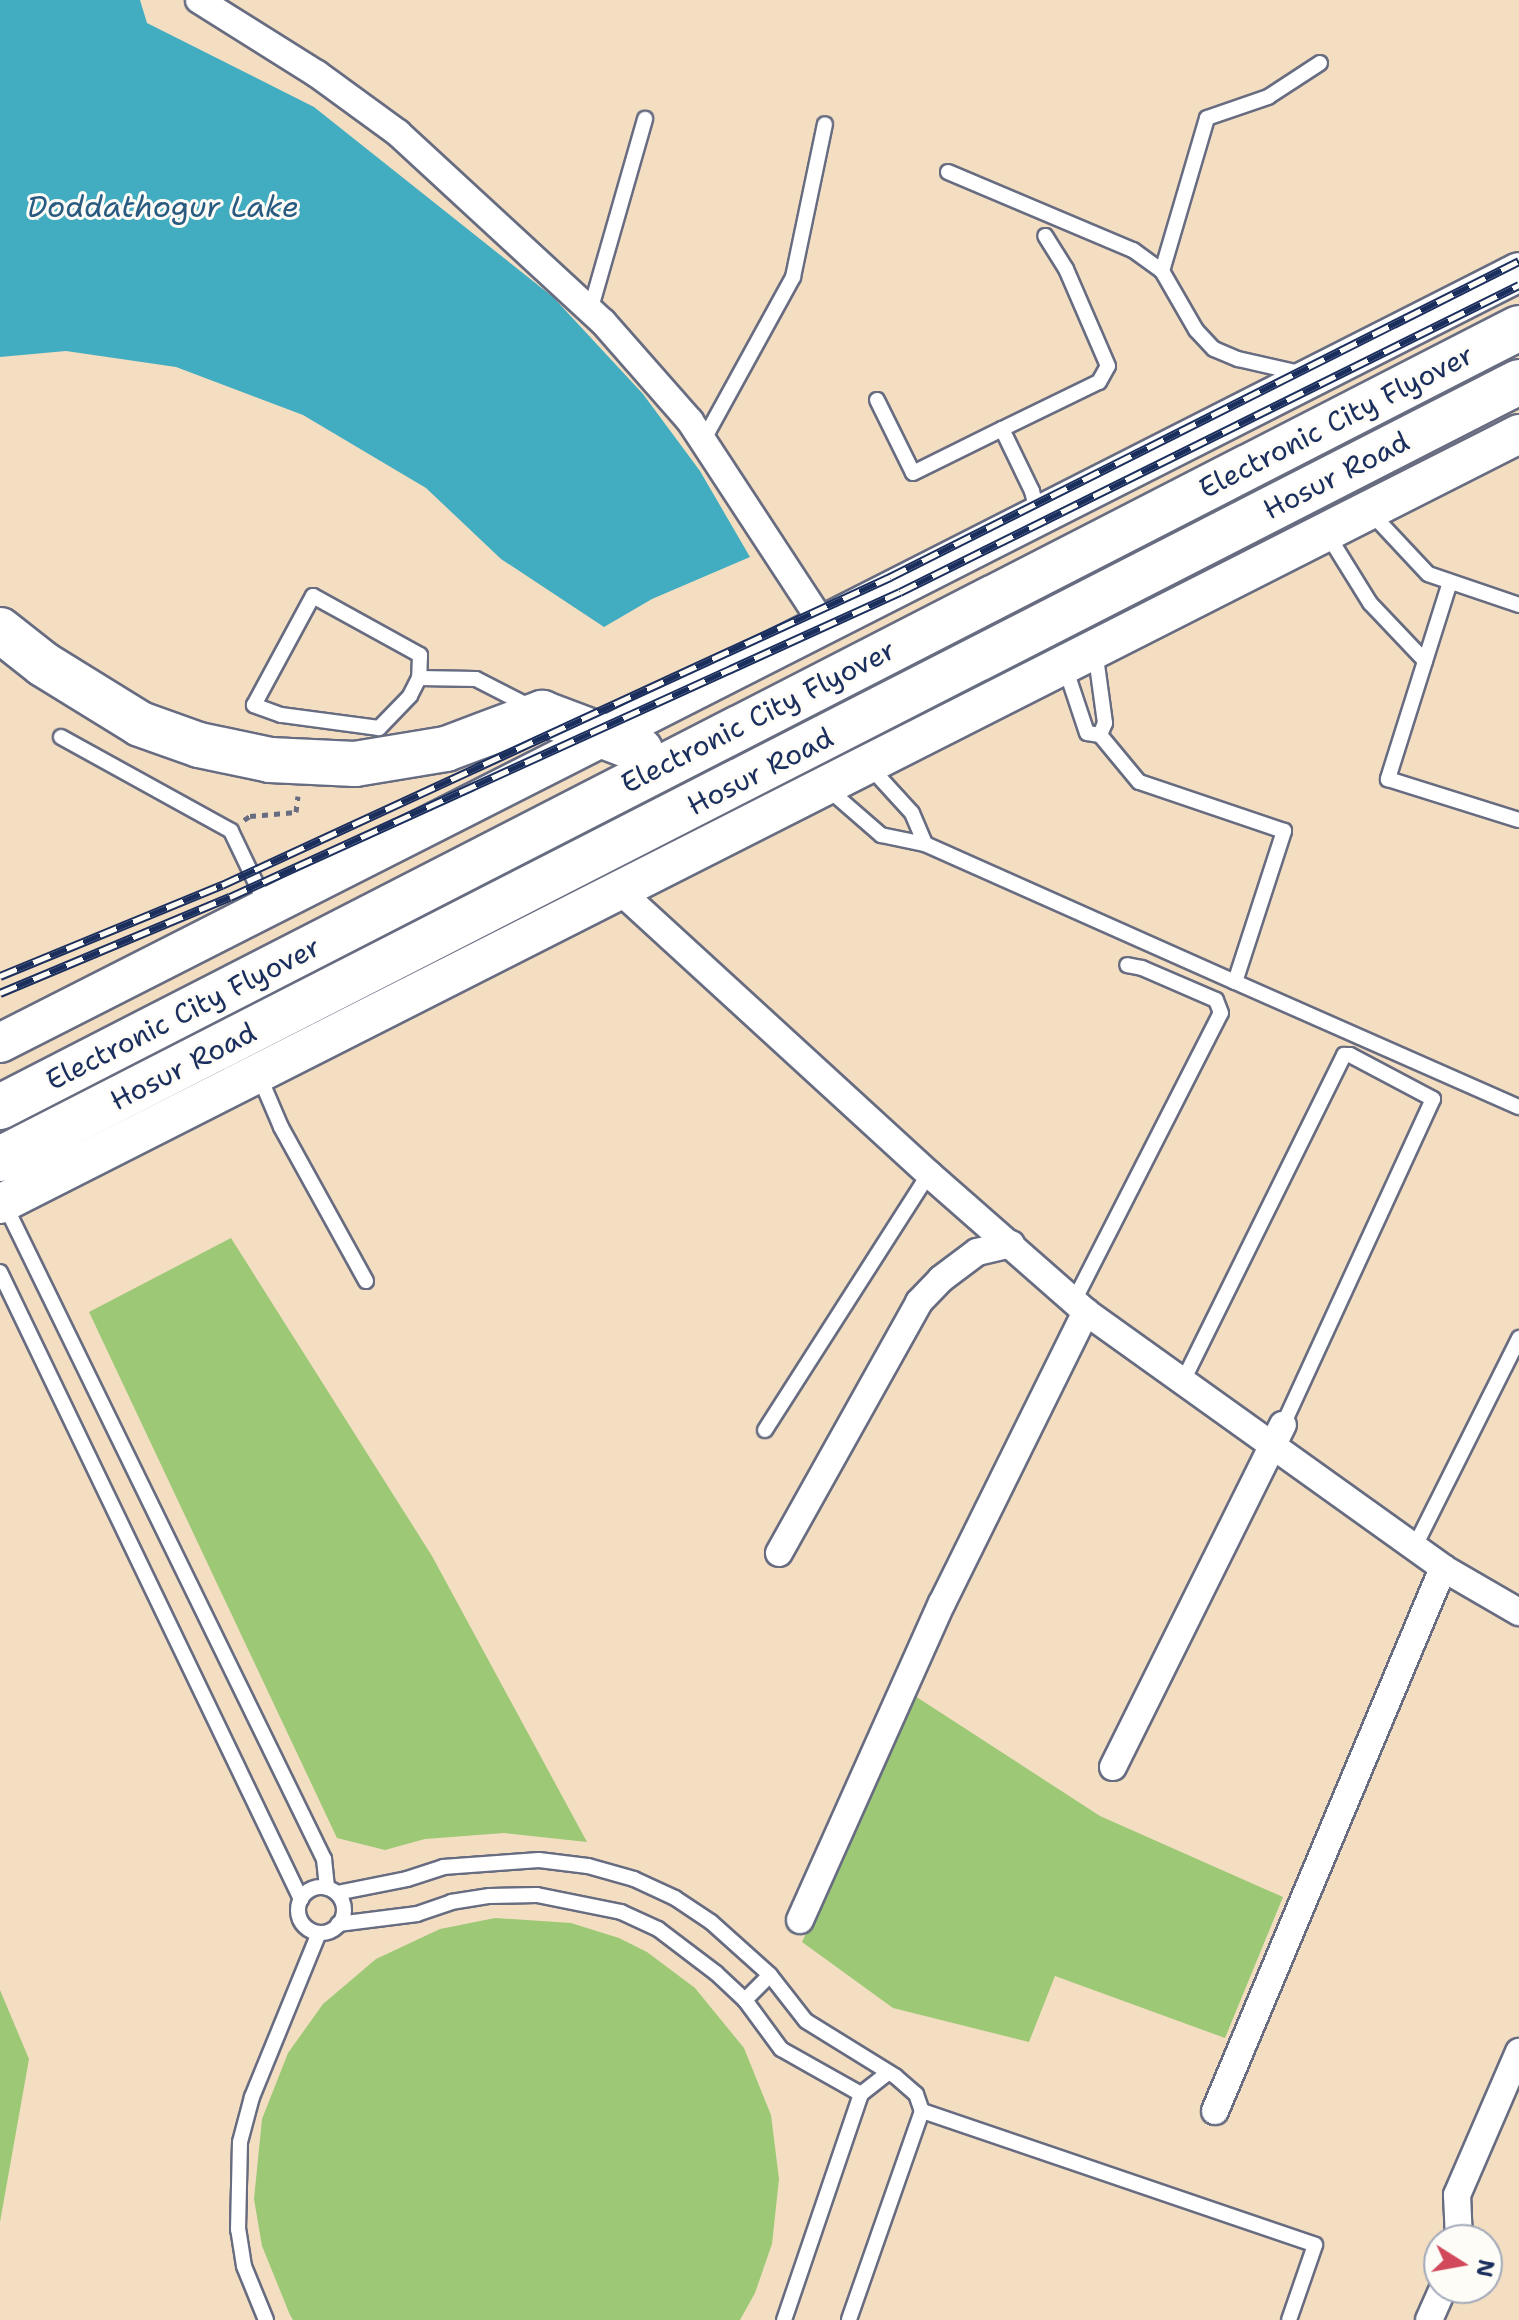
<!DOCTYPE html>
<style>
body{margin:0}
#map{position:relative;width:1519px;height:2320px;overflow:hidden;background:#f4dec2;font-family:"Shantell Sans",sans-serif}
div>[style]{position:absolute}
.green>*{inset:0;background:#9dc876}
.water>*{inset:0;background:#42adc1}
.path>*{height:5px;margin-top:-2.5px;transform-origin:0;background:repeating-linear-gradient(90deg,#676c81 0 6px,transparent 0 12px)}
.roads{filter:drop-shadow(2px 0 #676c81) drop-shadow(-2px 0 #676c81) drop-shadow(0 2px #676c81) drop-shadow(0 -2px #676c81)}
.lane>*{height:14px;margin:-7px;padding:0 7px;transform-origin:7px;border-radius:7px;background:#fff}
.lane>.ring{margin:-7px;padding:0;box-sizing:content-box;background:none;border:14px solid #fff;border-radius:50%}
.street>*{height:26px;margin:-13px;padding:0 13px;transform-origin:13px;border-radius:13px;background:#fff}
.secondary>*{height:38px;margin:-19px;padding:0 19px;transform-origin:19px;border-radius:19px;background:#fff}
.highway>*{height:44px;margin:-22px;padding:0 22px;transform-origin:22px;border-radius:22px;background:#fff}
.rail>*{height:9px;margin-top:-4.5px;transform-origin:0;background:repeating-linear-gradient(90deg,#fdfcf7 0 18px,#1b2f5e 0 36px);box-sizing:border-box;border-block:2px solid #1b2f5e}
span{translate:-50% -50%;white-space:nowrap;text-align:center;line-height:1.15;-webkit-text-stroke:6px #fdfcf7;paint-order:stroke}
.street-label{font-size:28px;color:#1b2f5e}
.water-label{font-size:30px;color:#295b81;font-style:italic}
.north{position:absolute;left:1423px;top:2224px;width:80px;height:80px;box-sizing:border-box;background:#fdfcf7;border:2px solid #a3aaba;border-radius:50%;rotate:101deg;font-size:22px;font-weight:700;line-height:32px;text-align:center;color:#1b2f5e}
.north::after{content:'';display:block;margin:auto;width:28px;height:36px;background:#d1495b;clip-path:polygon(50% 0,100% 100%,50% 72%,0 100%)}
</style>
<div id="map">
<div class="green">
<i style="clip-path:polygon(231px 1238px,432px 1556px,587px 1842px,504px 1833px,425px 1839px,385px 1850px,337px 1838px,89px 1312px)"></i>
<i style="clip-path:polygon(915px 1696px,1100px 1816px,1283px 1897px,1225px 2038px,1055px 1976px,1029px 2042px,893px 2008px,802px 1942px)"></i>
<i style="clip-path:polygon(495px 1918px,571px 1923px,619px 1938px,647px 1952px,695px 1988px,744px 2048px,771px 2115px,779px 2179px,772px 2244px,755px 2293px,740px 2320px,293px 2320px,290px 2315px,262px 2246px,254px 2199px,262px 2119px,288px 2053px,323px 2004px,376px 1959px,440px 1929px)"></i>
<i style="clip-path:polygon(0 1990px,29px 2059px,0 2222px)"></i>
</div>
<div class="water">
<i style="clip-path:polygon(0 0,140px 0,147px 23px,314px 107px,553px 297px,643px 394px,700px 471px,750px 557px,652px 599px,604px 627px,501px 559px,426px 488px,303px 415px,176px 367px,66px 351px,0 357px)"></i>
</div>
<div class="path">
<i style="left:244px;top:820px;width:7px;rotate:-34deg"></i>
<i style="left:250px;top:816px;width:46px;rotate:-5deg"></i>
<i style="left:296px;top:812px;width:16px;rotate:-83deg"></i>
</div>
<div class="roads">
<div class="lane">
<i style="left:948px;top:172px;width:201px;rotate:22.9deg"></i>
<i style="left:1133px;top:250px;width:36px;rotate:36deg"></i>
<i style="left:1162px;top:271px;width:68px;rotate:60deg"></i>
<i style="left:1196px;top:330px;width:26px;rotate:47deg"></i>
<i style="left:1214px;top:349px;width:26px;rotate:23deg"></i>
<i style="left:1238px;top:359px;width:58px;rotate:12.8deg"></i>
<i style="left:1295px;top:372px;width:8px;rotate:50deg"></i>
<i style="left:1162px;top:271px;width:159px;rotate:-73.6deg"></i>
<i style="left:1207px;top:118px;width:65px;rotate:-19deg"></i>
<i style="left:1268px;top:97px;width:62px;rotate:-33.2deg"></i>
<i style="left:590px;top:311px;width:200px;rotate:-74deg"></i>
<i style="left:877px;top:400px;width:81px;rotate:63.7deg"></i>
<i style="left:913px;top:473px;width:99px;rotate:-26.3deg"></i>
<i style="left:1002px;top:429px;width:69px;rotate:64.2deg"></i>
<i style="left:1032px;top:491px;width:25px;rotate:76deg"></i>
<i style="left:1002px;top:429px;width:108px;rotate:-25.9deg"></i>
<i style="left:1099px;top:382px;width:18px;rotate:-61deg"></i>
<i style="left:1108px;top:366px;width:106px;rotate:-113.4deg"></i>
<i style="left:1066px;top:269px;width:39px;rotate:-122deg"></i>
<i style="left:703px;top:441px;width:187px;rotate:-61.2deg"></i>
<i style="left:793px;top:277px;width:156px;rotate:-78.2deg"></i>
<i style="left:1371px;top:513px;width:83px;rotate:46.9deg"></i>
<i style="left:1428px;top:574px;width:96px;rotate:18.8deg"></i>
<i style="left:1326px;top:532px;width:84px;rotate:58.2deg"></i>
<i style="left:1370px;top:603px;width:80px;rotate:46.5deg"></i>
<i style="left:1450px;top:582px;width:207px;rotate:107.5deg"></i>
<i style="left:1388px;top:779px;width:137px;rotate:17.4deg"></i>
<i style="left:1095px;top:650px;width:74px;rotate:82.2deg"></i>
<i style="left:1105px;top:723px;width:13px;rotate:113deg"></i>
<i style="left:419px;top:678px;width:20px;rotate:117deg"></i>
<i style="left:410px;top:696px;width:45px;rotate:134.1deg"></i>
<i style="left:379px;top:728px;width:99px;rotate:-172.4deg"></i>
<i style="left:281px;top:715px;width:29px;rotate:-160deg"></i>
<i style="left:254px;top:705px;width:124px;rotate:-61.6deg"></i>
<i style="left:313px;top:596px;width:122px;rotate:28.9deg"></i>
<i style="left:420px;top:655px;width:23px;rotate:92deg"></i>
<i style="left:419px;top:678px;width:57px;rotate:1deg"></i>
<i style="left:476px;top:679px;width:62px;rotate:27deg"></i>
<i style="left:61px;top:737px;width:194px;rotate:28.9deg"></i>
<i style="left:231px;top:831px;width:83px;rotate:64.4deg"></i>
<i style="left:870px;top:767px;width:62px;rotate:47.6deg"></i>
<i style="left:912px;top:813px;width:34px;rotate:67deg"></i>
<i style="left:827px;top:788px;width:72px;rotate:41deg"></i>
<i style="left:881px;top:835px;width:45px;rotate:11.6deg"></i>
<i style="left:925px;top:844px;width:339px;rotate:24deg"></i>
<i style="left:1235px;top:982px;width:159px;rotate:-72deg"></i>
<i style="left:1284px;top:831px;width:153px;rotate:-161.3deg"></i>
<i style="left:1139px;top:782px;width:61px;rotate:-129.7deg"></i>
<i style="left:1100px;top:735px;width:13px;rotate:-171deg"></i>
<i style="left:1087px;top:733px;width:73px;rotate:-108.4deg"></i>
<i style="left:1235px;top:982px;width:310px;rotate:23.8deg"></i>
<i style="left:258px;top:1073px;width:59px;rotate:66.9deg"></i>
<i style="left:281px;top:1127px;width:176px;rotate:61.1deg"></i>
<i style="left:5px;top:1205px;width:728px;rotate:64deg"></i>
<i style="left:324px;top:1859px;width:29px;rotate:84deg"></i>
<i style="left:0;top:1272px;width:696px;rotate:64.36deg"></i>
<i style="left:1074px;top:1301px;width:323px;rotate:-63deg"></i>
<i style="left:1221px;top:1013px;width:14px;rotate:-111deg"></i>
<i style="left:1216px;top:1000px;width:81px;rotate:-156.6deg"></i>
<i style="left:1142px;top:968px;width:15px;rotate:-169deg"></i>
<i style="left:1183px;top:1381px;width:364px;rotate:-63.7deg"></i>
<i style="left:1344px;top:1055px;width:6px"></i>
<i style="left:1350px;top:1055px;width:94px;rotate:27.9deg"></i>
<i style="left:1433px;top:1099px;width:359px;rotate:114.7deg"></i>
<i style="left:765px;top:1430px;width:304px;rotate:-57.4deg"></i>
<i style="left:1414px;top:1548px;width:235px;rotate:-63.4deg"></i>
<i class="ring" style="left:298px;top:1887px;width:32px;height:32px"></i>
<i style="left:337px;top:1893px;width:71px;rotate:-11.3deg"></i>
<i style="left:407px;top:1879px;width:38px;rotate:-18deg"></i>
<i style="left:443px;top:1867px;width:96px;rotate:-4.2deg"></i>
<i style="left:539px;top:1860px;width:49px;rotate:7deg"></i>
<i style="left:588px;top:1866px;width:48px;rotate:15.8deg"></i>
<i style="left:634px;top:1879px;width:45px;rotate:24.9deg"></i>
<i style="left:675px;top:1898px;width:43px;rotate:33.7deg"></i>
<i style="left:711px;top:1922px;width:79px;rotate:41.9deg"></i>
<i style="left:770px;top:1975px;width:58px;rotate:52deg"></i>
<i style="left:806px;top:2021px;width:105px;rotate:31.7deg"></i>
<i style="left:895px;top:2076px;width:28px;rotate:41deg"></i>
<i style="left:916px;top:2094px;width:18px;rotate:71deg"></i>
<i style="left:922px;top:2111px;width:221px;rotate:109.3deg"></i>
<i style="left:338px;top:1924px;width:80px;rotate:-7.2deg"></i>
<i style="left:417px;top:1914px;width:36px;rotate:-19deg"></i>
<i style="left:451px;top:1902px;width:39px;rotate:-9deg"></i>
<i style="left:490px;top:1896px;width:47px;rotate:-1.2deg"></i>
<i style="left:537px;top:1895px;width:86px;rotate:11.4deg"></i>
<i style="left:621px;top:1912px;width:41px;rotate:24.7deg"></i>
<i style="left:658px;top:1929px;width:73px;rotate:37.2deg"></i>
<i style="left:716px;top:1973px;width:40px;rotate:43deg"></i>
<i style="left:745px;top:2000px;width:61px;rotate:53.7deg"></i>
<i style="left:781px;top:2049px;width:92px;rotate:29.4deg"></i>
<i style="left:861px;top:2094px;width:239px;rotate:108.8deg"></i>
<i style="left:745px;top:2000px;width:35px;rotate:-45deg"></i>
<i style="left:861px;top:2094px;width:34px;rotate:-38deg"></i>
<i style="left:922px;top:2111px;width:415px;rotate:18.8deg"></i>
<i style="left:1315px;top:2245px;width:79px;rotate:109.1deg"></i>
<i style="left:266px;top:2320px;width:58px;rotate:-112.2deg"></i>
<i style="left:244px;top:2266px;width:36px;rotate:-99deg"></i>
<i style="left:238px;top:2230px;width:88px;rotate:-88.7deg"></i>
<i style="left:240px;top:2142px;width:47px;rotate:-75.1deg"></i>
<i style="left:252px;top:2097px;width:177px;rotate:-67.8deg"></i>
</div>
<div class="street">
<i style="left:199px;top:0;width:139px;rotate:32.1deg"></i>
<i style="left:317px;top:74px;width:100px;rotate:36.1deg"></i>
<i style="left:398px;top:133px;width:279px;rotate:42.7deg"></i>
<i style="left:603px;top:322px;width:132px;rotate:48.7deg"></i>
<i style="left:690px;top:421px;width:243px;rotate:56.8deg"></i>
<i style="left:619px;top:890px;width:420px;rotate:42.5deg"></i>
<i style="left:929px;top:1174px;width:209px;rotate:41.3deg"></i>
<i style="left:1086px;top:1312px;width:439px;rotate:35.6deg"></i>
<i style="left:1443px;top:1568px;width:88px;rotate:30.1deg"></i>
<i style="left:779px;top:1553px;width:287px;rotate:-60.8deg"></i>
<i style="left:919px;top:1302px;width:32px;rotate:-46deg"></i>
<i style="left:941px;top:1279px;width:45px;rotate:-36.9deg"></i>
<i style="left:977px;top:1252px;width:35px;rotate:-13deg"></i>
<i style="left:1113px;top:1767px;width:382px;rotate:-63.6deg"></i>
<i style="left:800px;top:1920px;width:347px;rotate:-65.9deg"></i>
<i style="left:942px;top:1603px;width:325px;rotate:-63.7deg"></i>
<i style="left:1215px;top:2111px;width:589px;rotate:-67.22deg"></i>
<i style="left:1459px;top:2240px;width:45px;rotate:-92.5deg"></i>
<i style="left:1457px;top:2195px;width:156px;rotate:-66.6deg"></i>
<i style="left:1429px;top:2320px;width:35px;rotate:-66deg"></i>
</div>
<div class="secondary">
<i style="left:0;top:1043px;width:1703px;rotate:-26.91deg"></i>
<i style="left:0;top:1204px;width:1703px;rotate:-26.88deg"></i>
</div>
<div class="highway">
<i style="left:0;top:630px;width:55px;rotate:38.3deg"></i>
<i style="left:43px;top:664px;width:114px;rotate:31.7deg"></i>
<i style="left:140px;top:724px;width:63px;rotate:19.6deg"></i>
<i style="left:199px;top:745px;width:73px;rotate:11.9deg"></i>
<i style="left:270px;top:760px;width:85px;rotate:2.7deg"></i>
<i style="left:355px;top:764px;width:92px;rotate:-9.4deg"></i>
<i style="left:446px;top:749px;width:103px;rotate:-20.6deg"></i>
<i style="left:542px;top:713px;width:105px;rotate:20.7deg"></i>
<i style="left:0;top:1107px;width:1707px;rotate:-27.15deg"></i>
<i style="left:0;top:1159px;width:1706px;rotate:-27.09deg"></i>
</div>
</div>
<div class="rail">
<i style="left:0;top:976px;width:240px;rotate:-22.3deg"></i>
<i style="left:222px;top:885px;width:736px;rotate:-24.75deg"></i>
<i style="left:890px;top:577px;width:704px;rotate:-26.67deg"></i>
<i style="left:0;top:993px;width:249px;rotate:-22.7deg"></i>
<i style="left:230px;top:897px;width:736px;rotate:-24.48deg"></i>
<i style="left:900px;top:592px;width:691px;rotate:-26.38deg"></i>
</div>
<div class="street-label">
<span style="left:1336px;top:421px;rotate:-27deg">Electronic City Flyover</span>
<span style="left:1336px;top:475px;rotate:-27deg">Hosur Road</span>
<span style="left:758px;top:716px;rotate:-27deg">Electronic City Flyover</span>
<span style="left:760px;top:771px;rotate:-27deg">Hosur Road</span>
<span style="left:183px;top:1013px;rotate:-27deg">Electronic City Flyover</span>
<span style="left:183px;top:1066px;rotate:-27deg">Hosur Road</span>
</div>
<div class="water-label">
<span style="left:163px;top:207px">Doddathogur Lake</span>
</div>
<div class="north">N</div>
</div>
